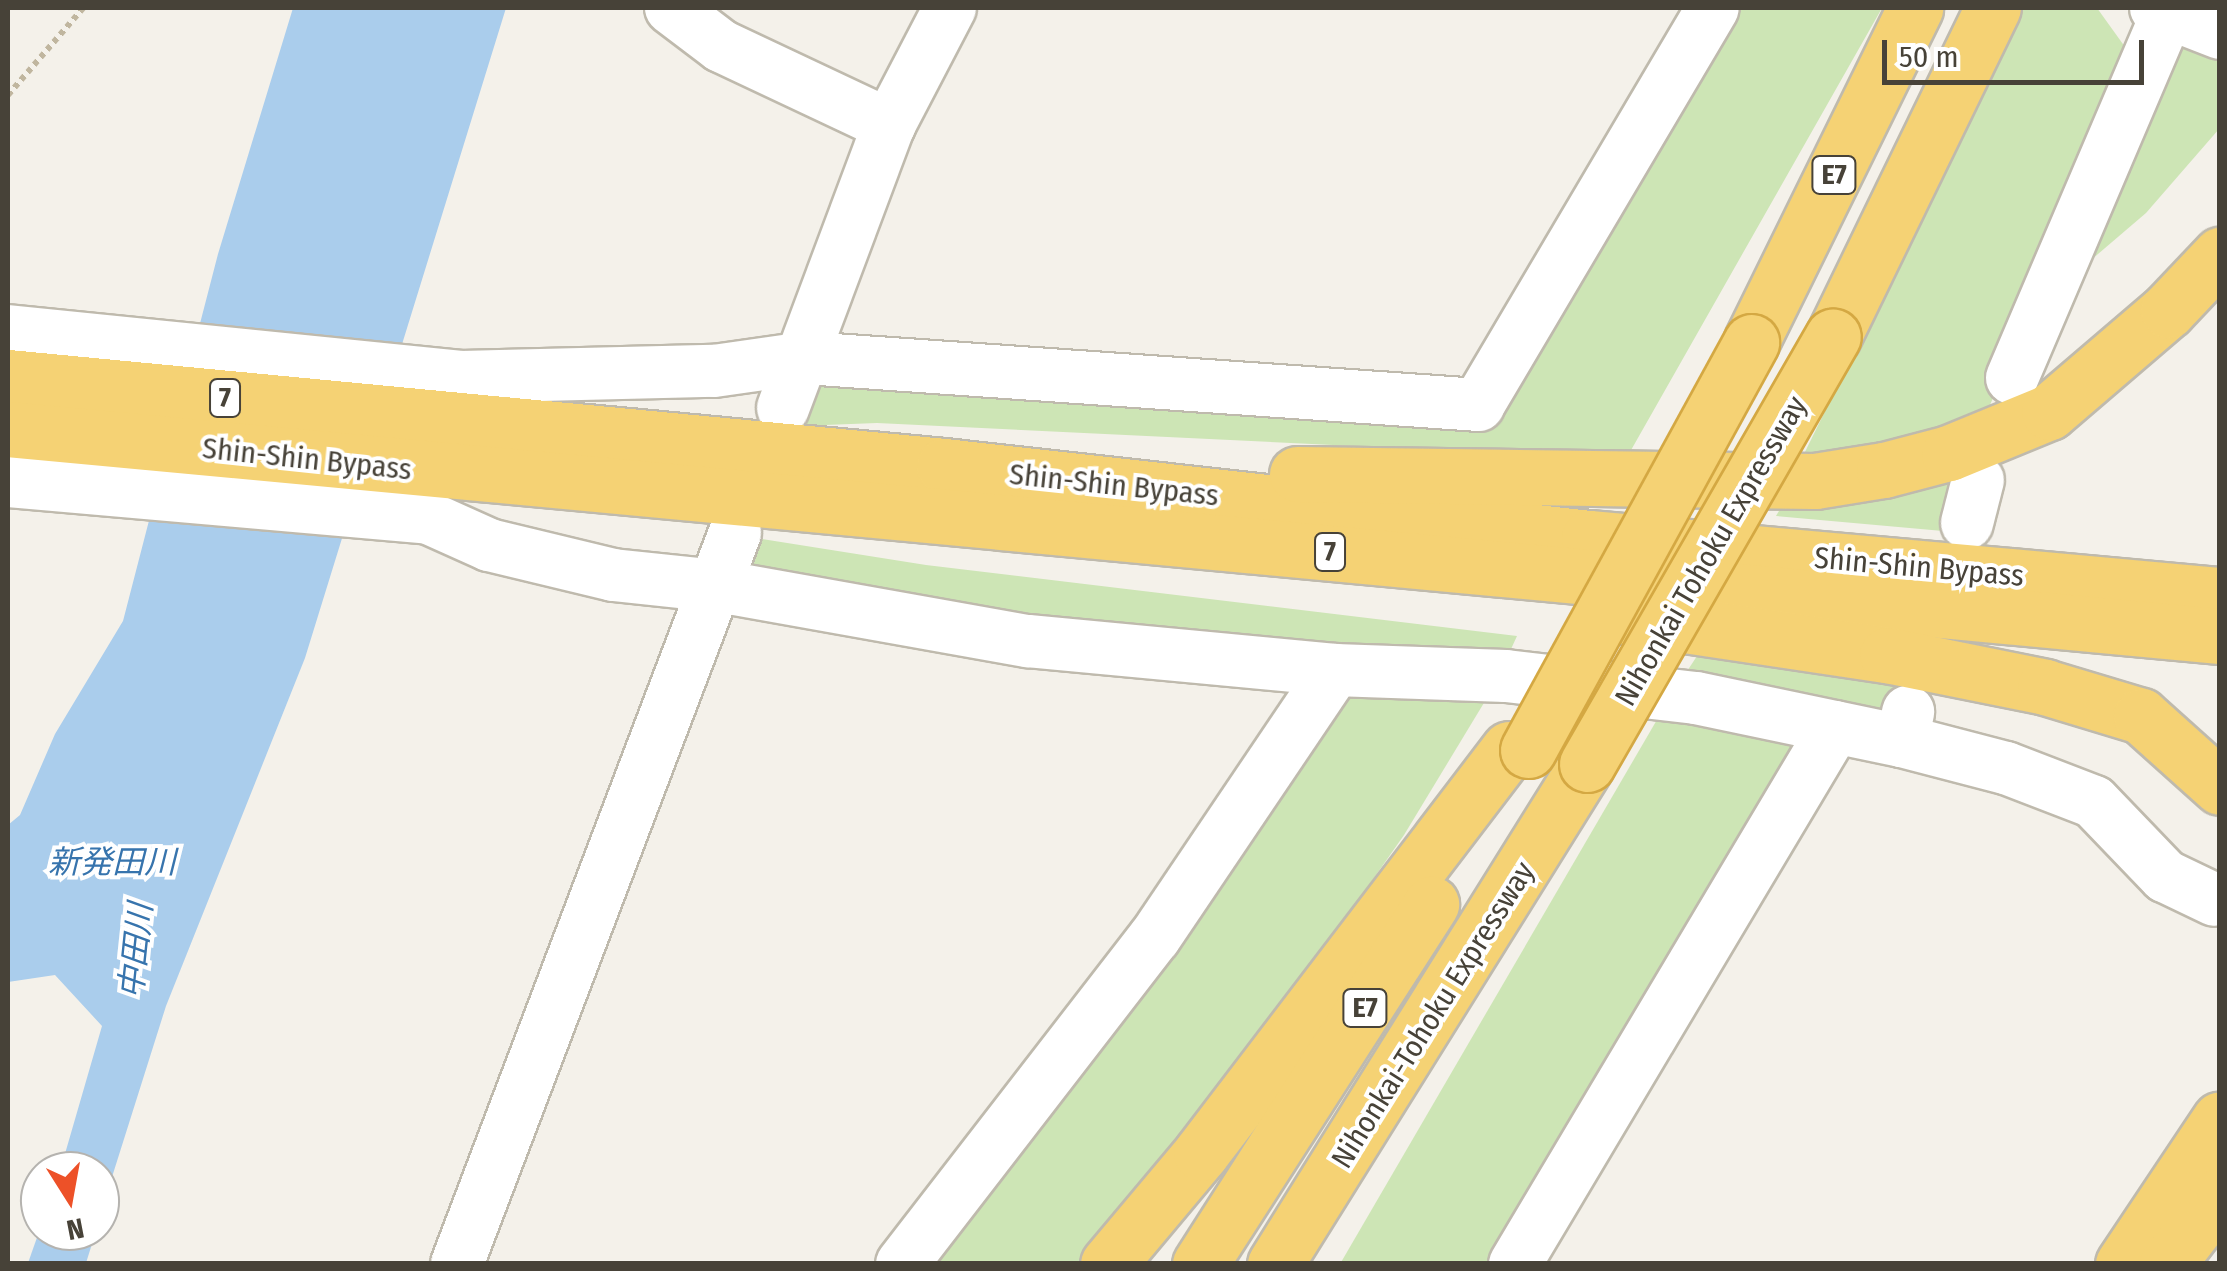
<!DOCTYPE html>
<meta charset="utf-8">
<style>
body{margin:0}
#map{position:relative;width:2227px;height:1271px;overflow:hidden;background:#f4f1ea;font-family:"Fira Sans Condensed","Noto Sans JP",sans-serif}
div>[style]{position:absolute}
.green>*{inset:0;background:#cde5b5}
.water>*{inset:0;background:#aacdec}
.path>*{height:6px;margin-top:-3px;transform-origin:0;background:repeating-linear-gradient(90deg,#c0b69f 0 5px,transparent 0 10px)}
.roads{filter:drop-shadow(2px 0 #bfbaad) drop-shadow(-2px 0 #bfbaad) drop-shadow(0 2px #bfbaad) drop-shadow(0 -2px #bfbaad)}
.minor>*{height:52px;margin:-26px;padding:0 26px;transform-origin:26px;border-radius:26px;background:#fff}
.highway>*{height:55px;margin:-27.5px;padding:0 27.5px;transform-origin:27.5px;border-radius:27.5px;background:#f5d274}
.bridges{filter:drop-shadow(2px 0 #d4a843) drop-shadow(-2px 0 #d4a843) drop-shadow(0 2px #d4a843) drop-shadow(0 -2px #d4a843)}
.highway-bridge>*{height:55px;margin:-27.5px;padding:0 27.5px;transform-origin:27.5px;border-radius:27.5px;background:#f5d274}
span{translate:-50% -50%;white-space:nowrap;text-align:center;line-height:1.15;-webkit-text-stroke:8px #fff;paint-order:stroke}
.shield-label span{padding:2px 8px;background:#fff;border:2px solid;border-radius:8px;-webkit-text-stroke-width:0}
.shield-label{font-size:28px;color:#474238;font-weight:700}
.street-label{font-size:30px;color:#474238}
.water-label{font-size:32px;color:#3774ad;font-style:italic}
.frame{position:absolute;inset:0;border:10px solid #474238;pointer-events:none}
.north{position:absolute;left:20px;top:1151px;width:100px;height:100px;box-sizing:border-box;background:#fff;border:2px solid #b5b3af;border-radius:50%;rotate:169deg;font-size:28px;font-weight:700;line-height:40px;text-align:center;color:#474238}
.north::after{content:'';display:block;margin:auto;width:35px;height:45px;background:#ed5128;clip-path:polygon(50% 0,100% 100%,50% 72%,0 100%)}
.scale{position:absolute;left:1882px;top:40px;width:262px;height:45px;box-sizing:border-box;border:5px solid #474238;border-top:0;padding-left:12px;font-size:30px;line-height:35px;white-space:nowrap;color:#474238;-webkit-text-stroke:8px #fff;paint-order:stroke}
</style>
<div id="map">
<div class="green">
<i style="clip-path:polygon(1725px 8px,1882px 8px,1626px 459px,877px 423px,799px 426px,810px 374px,1488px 417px)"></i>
<i style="clip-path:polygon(2024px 8px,2097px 8px,2138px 65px,1986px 414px,1968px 427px,1801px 460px)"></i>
<i style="clip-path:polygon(2168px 39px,2219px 48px,2219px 129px,2146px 213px,2084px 266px)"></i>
<i style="clip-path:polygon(1970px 469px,1943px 531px,1776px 516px,1785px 501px)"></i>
<i style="clip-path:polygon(750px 537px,926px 565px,1517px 636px,1506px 660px,1390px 658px,746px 584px)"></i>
<i style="clip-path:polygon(1697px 656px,1905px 686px,1901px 705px,1891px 712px,1678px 685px)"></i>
<i style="clip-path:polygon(1496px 683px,1404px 835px,1264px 1035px,1084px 1263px,924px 1264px,1352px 690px)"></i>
<i style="clip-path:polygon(1658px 718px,1795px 743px,1495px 1263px,1340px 1264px)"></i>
</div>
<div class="water">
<i style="clip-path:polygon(293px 8px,506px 8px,305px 658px,166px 1006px,100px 1215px,100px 1171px,60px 1171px,102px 1026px,55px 975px,8px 982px,8px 825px,20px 815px,55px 734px,123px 621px,218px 254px)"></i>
<i style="clip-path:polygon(40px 1229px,96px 1231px,86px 1263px,28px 1263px)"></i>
</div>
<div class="path">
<i style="left:8px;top:95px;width:115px;rotate:-49.2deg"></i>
</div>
<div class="roads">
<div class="minor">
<i style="left:671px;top:8px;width:63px;rotate:37.2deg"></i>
<i style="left:721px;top:46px;width:186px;rotate:25.2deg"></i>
<i style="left:2156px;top:8px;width:69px;rotate:21.3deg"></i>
<i style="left:8px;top:331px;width:455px;rotate:5.8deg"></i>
<i style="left:461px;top:377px;width:253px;rotate:-1.4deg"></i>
<i style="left:714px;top:371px;width:92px;rotate:-8.1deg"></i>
<i style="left:805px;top:358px;width:675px;rotate:3.99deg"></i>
<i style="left:1478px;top:405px;width:461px;rotate:-59.4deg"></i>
<i style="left:2012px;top:378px;width:402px;rotate:-66.9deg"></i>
<i style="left:783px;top:408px;width:302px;rotate:-69.5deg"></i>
<i style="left:889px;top:125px;width:132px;rotate:-62.5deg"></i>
<i style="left:8px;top:481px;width:423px;rotate:5deg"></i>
<i style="left:429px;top:518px;width:66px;rotate:24.2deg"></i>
<i style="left:489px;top:545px;width:128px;rotate:13.6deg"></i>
<i style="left:613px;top:575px;width:106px;rotate:6deg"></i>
<i style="left:718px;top:586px;width:315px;rotate:10.1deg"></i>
<i style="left:1028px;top:641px;width:308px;rotate:5.4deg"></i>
<i style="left:1335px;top:670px;width:171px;rotate:2deg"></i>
<i style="left:1506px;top:676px;width:191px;rotate:6.6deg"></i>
<i style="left:1696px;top:698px;width:210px;rotate:11.8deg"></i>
<i style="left:1902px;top:741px;width:30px;rotate:-78deg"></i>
<i style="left:1967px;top:523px;width:44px;rotate:-75.7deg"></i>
<i style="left:1902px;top:741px;width:107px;rotate:14.6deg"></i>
<i style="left:2006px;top:768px;width:94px;rotate:21.1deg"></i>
<i style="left:2094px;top:802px;width:103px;rotate:46.2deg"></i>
<i style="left:2165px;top:876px;width:55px;rotate:25.6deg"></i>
<i style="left:457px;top:1264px;width:782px;rotate:-69.18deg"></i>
<i style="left:902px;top:1264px;width:413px;rotate:-52.3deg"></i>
<i style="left:1155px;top:937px;width:322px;rotate:-56deg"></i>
<i style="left:1515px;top:1264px;width:625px;rotate:-59.21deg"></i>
</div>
<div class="highway">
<i style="left:1833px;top:337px;width:366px;rotate:-64.1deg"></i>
<i style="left:1751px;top:342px;width:372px;rotate:-63.8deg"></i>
<i style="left:8px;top:377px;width:940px;rotate:5.43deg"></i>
<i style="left:944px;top:466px;width:649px;rotate:6.37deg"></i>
<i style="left:1589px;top:538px;width:634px;rotate:5.16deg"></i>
<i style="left:8px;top:429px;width:2222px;rotate:5.35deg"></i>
<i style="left:1297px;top:474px;width:518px;rotate:0.77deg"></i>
<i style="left:1815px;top:481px;width:70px;rotate:-9.1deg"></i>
<i style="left:1884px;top:470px;width:67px;rotate:-14.7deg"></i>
<i style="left:1949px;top:453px;width:108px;rotate:-22.3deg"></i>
<i style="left:2049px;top:412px;width:157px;rotate:-40.6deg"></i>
<i style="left:2168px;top:310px;width:76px;rotate:-46.6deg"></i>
<i style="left:1625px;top:616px;width:265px;rotate:8.5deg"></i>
<i style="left:1887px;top:655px;width:161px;rotate:11.4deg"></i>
<i style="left:2045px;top:687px;width:100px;rotate:16.8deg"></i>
<i style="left:2141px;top:716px;width:106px;rotate:41.9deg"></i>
<i style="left:1108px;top:1264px;width:145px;rotate:-50deg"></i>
<i style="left:1201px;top:1153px;width:508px;rotate:-52.68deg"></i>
<i style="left:1200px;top:1264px;width:428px;rotate:-57.3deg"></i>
<i style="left:1275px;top:1264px;width:589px;rotate:-58.04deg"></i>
<i style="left:2123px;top:1264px;width:174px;rotate:-56.2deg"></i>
<i style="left:2167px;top:1264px;width:87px;rotate:-52.5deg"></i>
</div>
</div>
<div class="bridges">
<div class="highway-bridge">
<i style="left:1528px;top:750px;width:465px;rotate:-61.3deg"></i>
<i style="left:1587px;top:764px;width:493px;rotate:-60.1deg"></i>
</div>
</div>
<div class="shield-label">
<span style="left:1834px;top:175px">E7</span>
<span style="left:225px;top:398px">7</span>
<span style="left:1330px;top:552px">7</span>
<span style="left:1365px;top:1008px">E7</span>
</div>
<div class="street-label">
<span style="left:307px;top:459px;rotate:6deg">Shin-Shin Bypass</span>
<span style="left:1114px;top:485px;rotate:6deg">Shin-Shin Bypass</span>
<span style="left:1711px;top:551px;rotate:-60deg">Nihonkai Tohoku Expressway</span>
<span style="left:1919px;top:567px;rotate:5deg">Shin-Shin Bypass</span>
<span style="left:1433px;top:1015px;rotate:-58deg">Nihonkai-Tohoku Expressway</span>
</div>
<div class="water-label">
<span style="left:112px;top:862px">新発田川</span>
<span style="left:136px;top:951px;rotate:-84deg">中田川</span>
</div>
<div class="frame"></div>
<div class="north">N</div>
<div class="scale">50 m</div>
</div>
